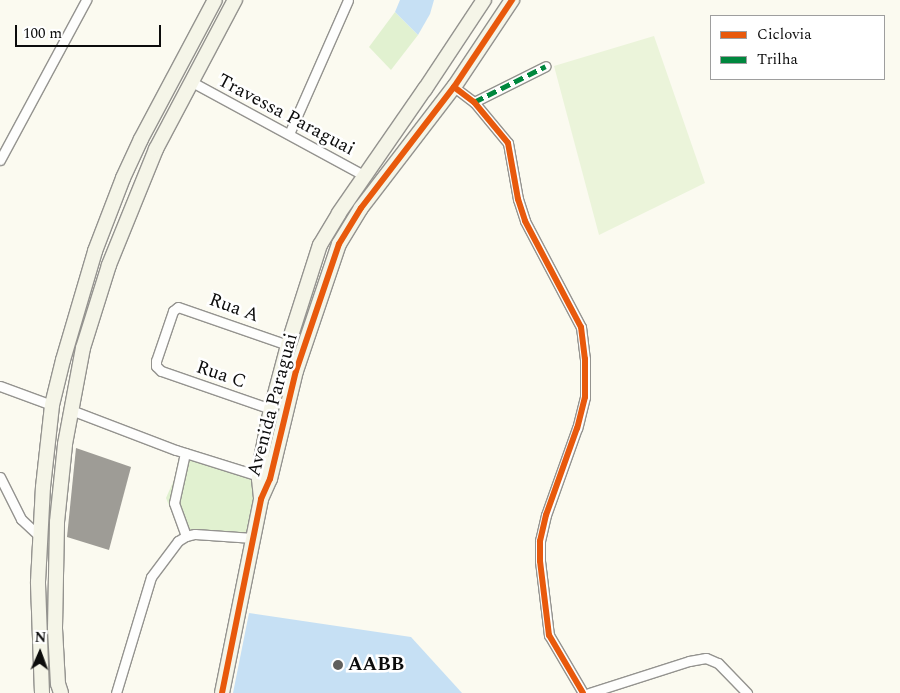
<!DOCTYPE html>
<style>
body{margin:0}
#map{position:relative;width:900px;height:693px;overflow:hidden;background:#fbfaf0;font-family:Spectral,serif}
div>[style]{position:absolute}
.green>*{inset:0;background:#e1f1d0}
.pitch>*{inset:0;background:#ebf4da}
.water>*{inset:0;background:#c6e0f4}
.building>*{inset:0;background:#9e9c96}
.roads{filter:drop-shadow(1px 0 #94938f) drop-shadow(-1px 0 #94938f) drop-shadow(0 1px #94938f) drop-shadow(0 -1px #94938f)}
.street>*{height:9px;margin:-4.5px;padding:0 4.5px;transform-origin:4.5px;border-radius:4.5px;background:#fefefd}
.secondary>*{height:14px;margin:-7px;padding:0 7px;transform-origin:7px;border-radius:7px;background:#f5f5e8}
.quiet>*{height:5px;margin-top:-2.5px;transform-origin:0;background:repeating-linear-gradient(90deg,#00873e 0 10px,transparent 0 15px)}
.cycleway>*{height:6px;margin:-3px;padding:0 3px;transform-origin:3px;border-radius:3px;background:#e8590c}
.dots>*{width:14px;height:14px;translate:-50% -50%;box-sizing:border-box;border:2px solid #fff;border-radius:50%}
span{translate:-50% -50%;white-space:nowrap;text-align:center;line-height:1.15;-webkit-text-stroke:5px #fff;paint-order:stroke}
.street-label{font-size:19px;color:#0c0c0c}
.poi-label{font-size:19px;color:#0c0c0c;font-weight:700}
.left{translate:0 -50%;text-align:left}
.legend{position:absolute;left:710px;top:15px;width:175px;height:65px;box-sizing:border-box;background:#fff;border:1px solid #9e9e9e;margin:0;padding:6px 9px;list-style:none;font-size:15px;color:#0c0c0c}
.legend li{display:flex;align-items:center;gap:10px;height:25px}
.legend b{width:25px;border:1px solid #9e9e9e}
.north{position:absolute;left:15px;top:628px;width:50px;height:50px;-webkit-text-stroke:4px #fff;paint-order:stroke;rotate:2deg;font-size:14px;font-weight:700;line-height:20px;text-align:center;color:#0c0c0c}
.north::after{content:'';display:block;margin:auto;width:18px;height:22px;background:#0c0c0c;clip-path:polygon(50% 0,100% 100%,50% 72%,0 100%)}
.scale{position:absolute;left:15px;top:25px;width:146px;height:22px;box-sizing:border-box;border:2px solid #0c0c0c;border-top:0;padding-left:6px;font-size:15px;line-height:18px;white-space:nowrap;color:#0c0c0c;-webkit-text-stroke:4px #fff;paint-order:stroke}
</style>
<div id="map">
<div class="green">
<i style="clip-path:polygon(395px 12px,418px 35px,391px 70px,369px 47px)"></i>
<i style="clip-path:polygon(185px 455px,258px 479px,253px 536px,180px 532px,166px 498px)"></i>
</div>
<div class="pitch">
<i style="clip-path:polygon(654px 36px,705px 183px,599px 235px,554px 66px)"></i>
</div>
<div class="water">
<i style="clip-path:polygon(400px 0,434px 0,430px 14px,418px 35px,395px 12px)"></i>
<i style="clip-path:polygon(249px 613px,411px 637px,462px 693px,233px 693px)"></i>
</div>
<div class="building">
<i style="clip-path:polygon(76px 448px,131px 467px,109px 550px,67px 537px)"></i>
</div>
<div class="roads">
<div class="street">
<i style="left:192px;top:82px;width:197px;rotate:28.5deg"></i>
<i style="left:454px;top:87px;width:25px;rotate:37deg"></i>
<i style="left:474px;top:102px;width:53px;rotate:50.3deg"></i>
<i style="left:508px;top:143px;width:57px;rotate:79.9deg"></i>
<i style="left:518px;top:199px;width:23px;rotate:72deg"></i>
<i style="left:525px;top:221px;width:120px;rotate:62.2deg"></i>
<i style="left:581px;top:327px;width:32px;rotate:83deg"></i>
<i style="left:585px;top:359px;width:38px;rotate:90deg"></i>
<i style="left:585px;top:397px;width:32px;rotate:104deg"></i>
<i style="left:577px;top:428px;width:92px;rotate:109.6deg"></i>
<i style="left:546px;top:515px;width:27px;rotate:103deg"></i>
<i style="left:540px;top:541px;width:20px;rotate:90deg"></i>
<i style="left:540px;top:561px;width:75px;rotate:83.1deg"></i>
<i style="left:549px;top:635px;width:67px;rotate:59.6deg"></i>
<i style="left:474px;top:102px;width:80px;rotate:-26.6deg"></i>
<i style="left:289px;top:134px;width:146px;rotate:-66.2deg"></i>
<i style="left:0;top:160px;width:182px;rotate:-61.7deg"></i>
<i style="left:0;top:386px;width:55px;rotate:20.1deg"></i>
<i style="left:271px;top:409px;width:116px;rotate:-160.9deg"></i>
<i style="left:161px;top:371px;width:7px;rotate:-135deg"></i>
<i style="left:156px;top:366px;width:5px;rotate:-90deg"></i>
<i style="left:156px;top:361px;width:53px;rotate:-71.2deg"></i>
<i style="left:173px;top:311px;width:6px;rotate:-39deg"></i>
<i style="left:178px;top:307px;width:116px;rotate:19.1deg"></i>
<i style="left:71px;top:410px;width:112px;rotate:20.9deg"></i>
<i style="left:176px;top:450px;width:90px;rotate:17.4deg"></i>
<i style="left:185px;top:453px;width:51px;rotate:102.4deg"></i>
<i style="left:174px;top:503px;width:35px;rotate:70deg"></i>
<i style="left:0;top:477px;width:47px;rotate:63.4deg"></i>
<i style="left:21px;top:519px;width:26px;rotate:43deg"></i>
<i style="left:116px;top:693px;width:121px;rotate:-73.2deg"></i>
<i style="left:151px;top:577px;width:45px;rotate:-53.1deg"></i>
<i style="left:178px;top:541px;width:9px;rotate:-32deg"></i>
<i style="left:186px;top:536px;width:9px;rotate:-13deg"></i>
<i style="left:195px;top:534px;width:58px;rotate:3.9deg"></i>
<i style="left:589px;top:693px;width:105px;rotate:-17.7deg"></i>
<i style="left:689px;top:661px;width:17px;rotate:-10deg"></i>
<i style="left:706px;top:658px;width:13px;rotate:23deg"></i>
<i style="left:718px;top:663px;width:42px;rotate:46deg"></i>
</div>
<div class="secondary">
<i style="left:261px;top:498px;width:19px;rotate:-96deg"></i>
<i style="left:259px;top:479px;width:20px;rotate:-84deg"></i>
<i style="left:261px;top:459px;width:51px;rotate:-78.7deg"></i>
<i style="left:271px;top:409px;width:66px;rotate:-75.1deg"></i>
<i style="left:288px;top:345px;width:105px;rotate:-72.3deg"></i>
<i style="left:320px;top:245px;width:37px;rotate:-59deg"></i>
<i style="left:339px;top:213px;width:151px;rotate:-55.3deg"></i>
<i style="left:425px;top:89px;width:107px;rotate:-56.5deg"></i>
<i style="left:42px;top:693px;width:111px;rotate:-92.1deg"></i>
<i style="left:38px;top:582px;width:95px;rotate:-87deg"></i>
<i style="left:43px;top:487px;width:82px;rotate:-83.7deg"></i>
<i style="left:52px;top:405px;width:46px;rotate:-76.3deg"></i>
<i style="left:63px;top:360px;width:114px;rotate:-73.6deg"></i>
<i style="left:95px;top:251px;width:78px;rotate:-69deg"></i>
<i style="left:123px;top:178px;width:43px;rotate:-65.2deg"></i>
<i style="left:141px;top:139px;width:157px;rotate:-62deg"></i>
<i style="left:61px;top:693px;width:9px;rotate:-108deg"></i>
<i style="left:58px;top:684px;width:56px;rotate:-93.1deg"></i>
<i style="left:55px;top:628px;width:106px;rotate:-88.9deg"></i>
<i style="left:57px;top:522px;width:78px;rotate:-84.1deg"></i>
<i style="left:65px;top:444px;width:98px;rotate:-79.4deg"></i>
<i style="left:83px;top:348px;width:87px;rotate:-72.6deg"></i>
<i style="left:109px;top:265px;width:125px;rotate:-67.9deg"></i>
<i style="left:156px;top:149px;width:169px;rotate:-62.1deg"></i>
<i style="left:222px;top:693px;width:198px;rotate:-78.6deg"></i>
<i style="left:261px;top:499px;width:22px;rotate:-66deg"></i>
<i style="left:270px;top:479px;width:111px;rotate:-76.5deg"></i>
<i style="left:296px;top:371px;width:134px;rotate:-71.3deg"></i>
<i style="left:339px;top:244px;width:42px;rotate:-58.6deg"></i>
<i style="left:361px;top:208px;width:153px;rotate:-52.5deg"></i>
<i style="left:454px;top:87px;width:105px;rotate:-56.3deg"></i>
</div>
</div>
<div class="quiet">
<i style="left:474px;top:102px;width:80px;rotate:-26.6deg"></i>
</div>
<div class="cycleway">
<i style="left:454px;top:87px;width:25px;rotate:37deg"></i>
<i style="left:474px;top:102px;width:53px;rotate:50.3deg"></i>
<i style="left:508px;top:143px;width:57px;rotate:79.9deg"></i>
<i style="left:518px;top:199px;width:23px;rotate:72deg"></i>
<i style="left:525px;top:221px;width:120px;rotate:62.2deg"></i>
<i style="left:581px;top:327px;width:32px;rotate:83deg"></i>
<i style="left:585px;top:359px;width:38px;rotate:90deg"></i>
<i style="left:585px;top:397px;width:32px;rotate:104deg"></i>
<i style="left:577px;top:428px;width:92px;rotate:109.6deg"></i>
<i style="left:546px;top:515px;width:27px;rotate:103deg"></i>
<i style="left:540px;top:541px;width:20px;rotate:90deg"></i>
<i style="left:540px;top:561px;width:75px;rotate:83.1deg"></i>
<i style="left:549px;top:635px;width:67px;rotate:59.6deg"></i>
<i style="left:222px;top:693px;width:198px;rotate:-78.6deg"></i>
<i style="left:261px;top:499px;width:22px;rotate:-66deg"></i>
<i style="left:270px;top:479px;width:111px;rotate:-76.5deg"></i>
<i style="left:296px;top:371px;width:134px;rotate:-71.3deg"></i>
<i style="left:339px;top:244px;width:42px;rotate:-58.6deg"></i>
<i style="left:361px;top:208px;width:153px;rotate:-52.5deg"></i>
<i style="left:454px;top:87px;width:105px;rotate:-56.3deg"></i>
</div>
<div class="dots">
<i style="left:338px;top:665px;background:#605f5c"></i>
</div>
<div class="street-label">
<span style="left:286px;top:115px;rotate:28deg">Travessa Paraguai</span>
<span style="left:234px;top:308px;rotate:20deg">Rua A</span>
<span style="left:221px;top:375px;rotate:19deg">Rua C</span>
<span style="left:273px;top:405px;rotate:-75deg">Avenida Paraguai</span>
</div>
<div class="poi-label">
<span class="left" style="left:348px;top:665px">AABB</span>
</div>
<ul class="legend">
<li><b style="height:6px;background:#e8590c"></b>Ciclovia</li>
<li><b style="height:6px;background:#00873e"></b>Trilha</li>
</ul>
<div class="north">N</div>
<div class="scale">100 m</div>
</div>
